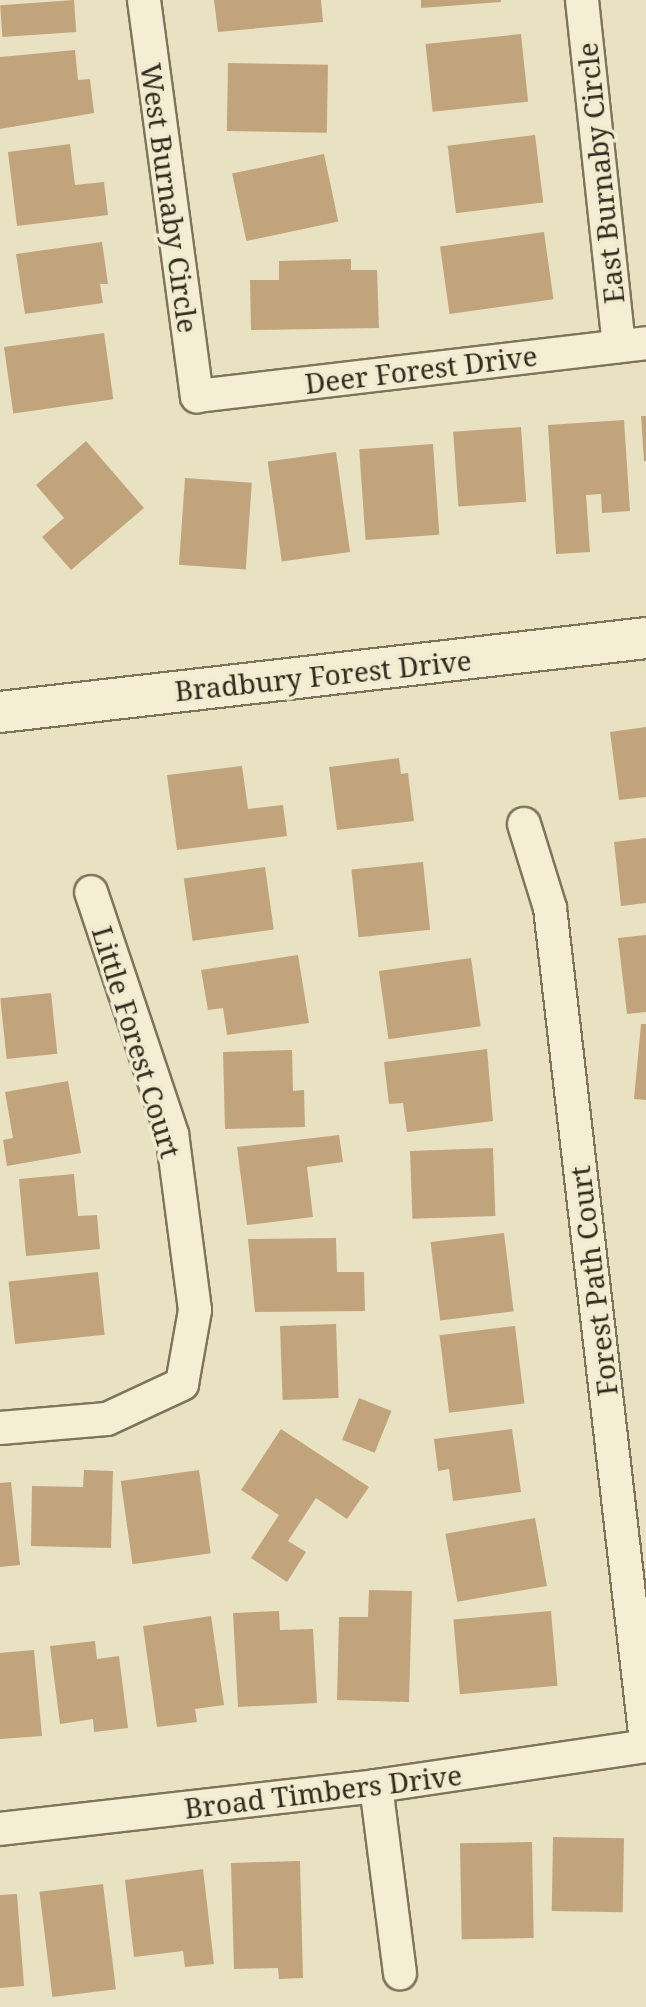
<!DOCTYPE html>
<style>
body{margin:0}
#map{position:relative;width:646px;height:2007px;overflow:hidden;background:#e8e2c2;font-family:"Noto Serif",serif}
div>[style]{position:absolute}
.building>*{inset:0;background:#c1a47c;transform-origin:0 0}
.roads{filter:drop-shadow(2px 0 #7f745b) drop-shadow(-2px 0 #7f745b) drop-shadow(0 2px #7f745b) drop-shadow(0 -2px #7f745b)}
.minor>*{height:32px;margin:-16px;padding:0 16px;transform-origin:16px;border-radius:16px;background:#f4efd4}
.tertiary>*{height:40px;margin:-20px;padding:0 20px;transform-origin:20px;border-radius:20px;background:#f4efd4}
span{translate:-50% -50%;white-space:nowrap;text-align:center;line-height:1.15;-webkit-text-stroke:7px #f0ecd0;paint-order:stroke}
.street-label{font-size:28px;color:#312a1e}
</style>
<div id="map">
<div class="building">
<i style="left:74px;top:0;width:32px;height:74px;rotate:86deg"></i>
<i style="clip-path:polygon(214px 0,321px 0,323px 22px,218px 32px)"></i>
<i style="clip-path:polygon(421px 0,501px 0,501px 2px,421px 8px)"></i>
<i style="left:521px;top:34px;width:68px;height:96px;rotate:84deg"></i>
<i style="clip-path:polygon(75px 50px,78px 80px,90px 79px,94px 113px,0 129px,0 57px)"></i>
<i style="left:228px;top:63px;width:100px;height:68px;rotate:1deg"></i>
<i style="left:535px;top:135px;width:68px;height:88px;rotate:83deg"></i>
<i style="clip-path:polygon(70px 144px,75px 185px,104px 182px,108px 215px,17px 226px,8px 152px)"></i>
<i style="left:324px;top:154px;width:69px;height:94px;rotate:78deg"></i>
<i style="left:544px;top:232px;width:68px;height:105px;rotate:82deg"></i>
<i style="clip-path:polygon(102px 242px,108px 284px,100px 284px,103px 303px,25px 314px,16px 254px)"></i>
<i style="clip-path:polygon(351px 259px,351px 270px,377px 270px,379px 328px,251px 330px,250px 280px,279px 280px,279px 261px)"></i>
<i style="left:104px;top:333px;width:67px;height:101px;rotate:82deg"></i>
<i style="clip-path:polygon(641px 416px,646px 416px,646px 461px,644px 461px)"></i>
<i style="clip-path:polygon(624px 420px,630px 511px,602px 513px,601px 494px,586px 495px,590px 552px,556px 554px,548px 425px)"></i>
<i style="left:521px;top:427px;width:75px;height:68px;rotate:86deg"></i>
<i style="clip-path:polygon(86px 441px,144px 508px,71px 570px,42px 537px,64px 518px,36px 485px)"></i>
<i style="left:433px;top:444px;width:91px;height:74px;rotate:86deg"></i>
<i style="left:336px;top:452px;width:101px;height:69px;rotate:82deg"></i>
<i style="left:185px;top:478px;width:67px;height:87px;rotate:4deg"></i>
<i style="clip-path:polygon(646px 727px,646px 797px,619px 800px,610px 732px)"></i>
<i style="clip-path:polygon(399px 758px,401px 774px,408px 773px,414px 821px,337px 830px,329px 767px)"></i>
<i style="clip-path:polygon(242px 766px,248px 809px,283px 805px,287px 836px,177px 850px,167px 775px)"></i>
<i style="clip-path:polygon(646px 838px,646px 903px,621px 906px,614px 842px)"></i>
<i style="left:423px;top:862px;width:68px;height:72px;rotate:84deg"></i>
<i style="left:265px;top:867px;width:63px;height:82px;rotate:82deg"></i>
<i style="clip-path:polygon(646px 935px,646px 1012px,627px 1014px,618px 938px)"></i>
<i style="clip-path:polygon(298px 955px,309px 1023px,227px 1035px,223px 1008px,208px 1010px,201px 970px)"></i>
<i style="left:471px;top:958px;width:69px;height:93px;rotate:82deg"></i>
<i style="left:51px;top:993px;width:61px;height:51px;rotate:84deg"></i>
<i style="clip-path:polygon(641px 1024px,646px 1024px,646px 1100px,634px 1099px)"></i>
<i style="clip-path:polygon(487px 1049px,493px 1121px,407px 1132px,403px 1103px,389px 1104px,384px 1062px)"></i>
<i style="clip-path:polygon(292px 1050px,293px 1091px,304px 1090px,305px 1127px,225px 1129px,223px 1052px)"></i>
<i style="clip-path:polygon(68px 1081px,81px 1153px,7px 1166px,3px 1140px,13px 1138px,5px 1092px)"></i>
<i style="clip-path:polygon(339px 1135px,343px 1162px,307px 1167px,313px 1217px,247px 1225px,237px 1147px)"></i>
<i style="left:493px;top:1148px;width:68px;height:83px;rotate:88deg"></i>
<i style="clip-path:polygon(74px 1174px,78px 1216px,97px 1215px,100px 1249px,26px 1256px,19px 1179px)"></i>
<i style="left:504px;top:1233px;width:79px;height:74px;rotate:83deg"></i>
<i style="clip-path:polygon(336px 1238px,337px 1272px,364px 1272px,365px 1311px,255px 1312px,248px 1239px)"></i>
<i style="left:98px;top:1272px;width:63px;height:90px;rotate:84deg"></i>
<i style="left:336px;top:1324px;width:74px;height:56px;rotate:88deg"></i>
<i style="left:515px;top:1326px;width:78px;height:76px;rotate:83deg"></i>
<i style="left:359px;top:1398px;width:35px;height:45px;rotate:22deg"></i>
<i style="clip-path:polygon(281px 1429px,369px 1487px,347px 1519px,316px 1498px,288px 1541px,306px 1552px,287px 1582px,251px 1558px,279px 1515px,241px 1490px)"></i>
<i style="clip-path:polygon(512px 1429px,521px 1492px,453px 1501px,449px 1469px,438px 1471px,434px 1439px)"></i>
<i style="clip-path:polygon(84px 1470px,113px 1471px,111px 1548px,31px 1546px,32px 1486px,83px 1487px)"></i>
<i style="left:199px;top:1470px;width:84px;height:79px;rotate:82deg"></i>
<i style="clip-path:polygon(11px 1482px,20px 1565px,0 1567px,0 1483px)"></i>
<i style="left:535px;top:1518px;width:69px;height:91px;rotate:80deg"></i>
<i style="clip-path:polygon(369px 1590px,412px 1591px,409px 1702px,337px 1700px,339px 1617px,368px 1617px)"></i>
<i style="clip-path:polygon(279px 1611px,280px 1630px,313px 1629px,317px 1703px,238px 1707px,233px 1613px)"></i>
<i style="left:551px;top:1611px;width:75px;height:98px;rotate:85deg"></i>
<i style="clip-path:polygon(211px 1616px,224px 1705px,195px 1709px,197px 1722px,157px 1727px,143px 1626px)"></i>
<i style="clip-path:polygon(95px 1641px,97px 1659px,119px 1656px,128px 1728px,94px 1732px,93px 1719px,60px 1724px,50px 1646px)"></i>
<i style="clip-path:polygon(34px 1650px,42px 1736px,0 1739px,0 1653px)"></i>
<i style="left:553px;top:1837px;width:71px;height:74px;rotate:1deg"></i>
<i style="left:532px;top:1842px;width:96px;height:72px;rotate:89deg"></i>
<i style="clip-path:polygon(300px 1861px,303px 1978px,279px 1979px,278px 1968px,234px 1969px,231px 1863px)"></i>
<i style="clip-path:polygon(203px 1869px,214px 1964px,185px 1967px,183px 1951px,134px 1957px,125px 1880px)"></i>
<i style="left:103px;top:1884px;width:106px;height:64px;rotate:83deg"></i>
<i style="clip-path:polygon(17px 1894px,24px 1986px,0 1988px,0 1895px)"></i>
</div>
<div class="roads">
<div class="minor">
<i style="left:144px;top:0;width:400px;rotate:82.4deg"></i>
<i style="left:197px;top:396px;width:452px;rotate:-6.7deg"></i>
<i style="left:582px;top:0;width:348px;rotate:83.9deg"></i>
<i style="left:524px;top:824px;width:88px;rotate:72.8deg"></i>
<i style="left:550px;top:908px;width:840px;rotate:83.43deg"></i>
<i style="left:0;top:1428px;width:107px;rotate:-4.8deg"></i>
<i style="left:107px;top:1419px;width:83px;rotate:-25deg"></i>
<i style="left:182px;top:1384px;width:75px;rotate:-80deg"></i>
<i style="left:195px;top:1310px;width:177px;rotate:-97.4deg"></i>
<i style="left:172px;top:1134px;width:255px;rotate:-108.5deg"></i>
<i style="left:376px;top:1786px;width:189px;rotate:82.7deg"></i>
<i style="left:0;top:1829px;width:378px;rotate:-6.5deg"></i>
<i style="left:376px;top:1786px;width:273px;rotate:-8.4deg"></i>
</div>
<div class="tertiary">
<i style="left:0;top:712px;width:650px;rotate:-6.53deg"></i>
</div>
</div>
<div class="street-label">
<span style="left:600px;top:173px;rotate:-96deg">East Burnaby Circle</span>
<span style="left:170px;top:198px;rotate:82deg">West Burnaby Circle</span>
<span style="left:421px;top:369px;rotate:-7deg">Deer Forest Drive</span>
<span style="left:323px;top:675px;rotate:-6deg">Bradbury Forest Drive</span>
<span style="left:137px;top:1042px;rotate:73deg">Little Forest Court</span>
<span style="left:593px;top:1281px;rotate:-97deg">Forest Path Court</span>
<span style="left:323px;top:1791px;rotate:-7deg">Broad Timbers Drive</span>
</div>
</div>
